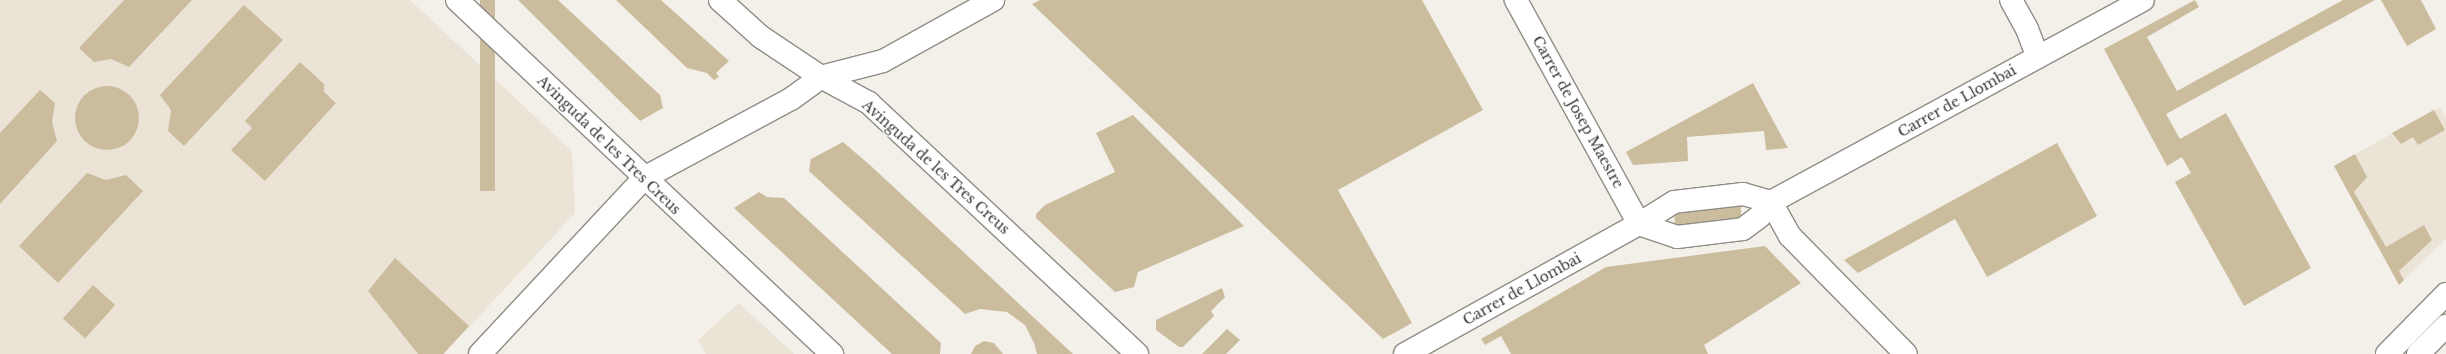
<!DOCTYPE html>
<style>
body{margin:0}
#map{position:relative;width:2446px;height:354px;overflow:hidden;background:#f3f0e9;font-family:"Libre Baskerville",serif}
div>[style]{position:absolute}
.built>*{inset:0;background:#ebe4d6}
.green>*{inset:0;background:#cbbc9d;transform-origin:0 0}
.round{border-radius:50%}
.roads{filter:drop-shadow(1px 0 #908d86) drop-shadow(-1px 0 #908d86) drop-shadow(0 1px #908d86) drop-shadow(0 -1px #908d86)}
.minor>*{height:22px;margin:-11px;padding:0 11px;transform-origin:11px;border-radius:11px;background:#fff}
.major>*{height:22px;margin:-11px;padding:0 11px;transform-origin:11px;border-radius:11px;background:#fff}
span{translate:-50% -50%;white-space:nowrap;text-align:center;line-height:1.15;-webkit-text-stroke:3px #fff;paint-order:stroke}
.street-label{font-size:14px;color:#3a3936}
</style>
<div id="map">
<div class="built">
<i style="clip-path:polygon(0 0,410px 0,572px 151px,575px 213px,444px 354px,0 354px)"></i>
<i style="clip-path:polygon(2440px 107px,2446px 118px,2446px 239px,2399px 285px,2334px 166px)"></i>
<i style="clip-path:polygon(739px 303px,794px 354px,706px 354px,698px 340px)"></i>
</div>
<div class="green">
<i style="clip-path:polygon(124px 0,192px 0,129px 67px,111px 59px,94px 62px,79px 48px)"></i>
<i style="left:480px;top:0;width:15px;height:191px"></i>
<i style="clip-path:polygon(518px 0,558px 0,660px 95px,663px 108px,640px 121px)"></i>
<i style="clip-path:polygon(616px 0,661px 0,729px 61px,716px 73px,719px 77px,714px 80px,707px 73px,687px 68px)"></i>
<i style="clip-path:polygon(1040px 0,1422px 0,1483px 110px,1338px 190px,1412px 323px,1383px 339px,1032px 4px)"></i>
<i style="clip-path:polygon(2195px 0,2199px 7px,2147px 37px,2177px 91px,2343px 0,2375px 0,2166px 114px,2180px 139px,2226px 113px,2311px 268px,2244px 306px,2175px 182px,2191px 173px,2182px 157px,2167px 166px,2104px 49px)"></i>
<i style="clip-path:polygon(2381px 0,2421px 0,2436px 29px,2407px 46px)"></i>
<i style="clip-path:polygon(244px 5px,283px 40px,184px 146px,168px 131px,171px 110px,160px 95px)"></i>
<i style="clip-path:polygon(300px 62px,324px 84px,324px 92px,336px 103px,265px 181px,231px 150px,252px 128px,245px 121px)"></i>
<i style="clip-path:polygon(1753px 83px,1788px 148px,1766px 150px,1764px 131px,1687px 137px,1688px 161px,1633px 165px,1626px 152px)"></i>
<i class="round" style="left:75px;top:86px;width:64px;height:64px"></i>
<i style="clip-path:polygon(40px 90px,55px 103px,52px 122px,57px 141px,0 204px,0 133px)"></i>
<i style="clip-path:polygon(2434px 110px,2445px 130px,2418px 145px,2413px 137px,2401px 144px,2392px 133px)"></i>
<i style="clip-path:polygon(1133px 115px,1244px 226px,1138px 272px,1134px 287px,1115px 292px,1036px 218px,1036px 214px,1045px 205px,1115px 172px,1096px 133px)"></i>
<i style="clip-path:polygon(843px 142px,871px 166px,1073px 354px,1037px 354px,1034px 343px,1025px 325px,1007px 312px,980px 309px,965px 314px,809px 171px,811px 159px)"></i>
<i style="clip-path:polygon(2057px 143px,2097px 216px,1987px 277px,1955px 219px,1858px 273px,1844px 260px)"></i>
<i style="clip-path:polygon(2355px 154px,2367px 177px,2354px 192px,2386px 247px,2424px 225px,2432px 240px,2399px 271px,2404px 280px,2399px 285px,2334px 166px)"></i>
<i style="clip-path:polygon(87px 173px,106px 180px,126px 175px,143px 191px,58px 283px,19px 246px)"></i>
<i style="clip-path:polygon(759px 192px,767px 197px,784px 198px,941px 343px,940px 354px,892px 354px,734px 208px)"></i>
<i style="clip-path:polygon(1741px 203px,1741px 219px,1677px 226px,1675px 224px,1674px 211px)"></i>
<i style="clip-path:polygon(1765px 246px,1801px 283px,1704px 345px,1708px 354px,1511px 354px,1501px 336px,1485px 345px,1481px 339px,1606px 267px)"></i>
<i style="clip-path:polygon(395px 258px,469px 326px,443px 354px,418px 354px,368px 291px)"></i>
<i style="left:93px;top:285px;width:30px;height:45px;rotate:42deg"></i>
<i style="clip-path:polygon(1222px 288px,1225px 297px,1211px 311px,1214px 316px,1183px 347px,1179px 347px,1156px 330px,1156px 320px)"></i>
<i style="clip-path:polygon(1227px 329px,1240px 340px,1226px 354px,1202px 354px)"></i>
<i style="clip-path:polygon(984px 341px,994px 343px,1003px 354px,971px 354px,975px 346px)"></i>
</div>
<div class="roads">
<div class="minor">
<i style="left:2011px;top:0;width:33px;rotate:61deg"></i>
<i style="left:2027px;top:29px;width:30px;rotate:69deg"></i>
<i style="left:1771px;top:202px;width:29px;rotate:-164deg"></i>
<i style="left:1743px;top:194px;width:69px;rotate:173.4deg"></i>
<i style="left:1674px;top:202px;width:41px;rotate:147.8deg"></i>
<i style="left:1639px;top:224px;width:40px;rotate:18.9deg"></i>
<i style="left:1677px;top:237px;width:66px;rotate:-6.9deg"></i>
<i style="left:1743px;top:229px;width:21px;rotate:-37deg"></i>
<i style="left:1760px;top:216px;width:18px;rotate:-52deg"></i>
<i style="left:1771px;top:202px;width:423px;rotate:-28.5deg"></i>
<i style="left:1771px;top:202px;width:39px;rotate:61deg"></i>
<i style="left:1790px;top:236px;width:165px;rotate:45.5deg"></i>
<i style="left:480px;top:354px;width:241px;rotate:-47deg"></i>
<i style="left:644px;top:178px;width:167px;rotate:-28.3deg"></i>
<i style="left:791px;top:99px;width:37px;rotate:-36deg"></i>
<i style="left:821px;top:77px;width:64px;rotate:-14.5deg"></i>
<i style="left:883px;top:61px;width:126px;rotate:-29deg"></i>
<i style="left:1405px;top:354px;width:268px;rotate:-29.1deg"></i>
<i style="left:1639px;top:224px;width:256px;rotate:-118.8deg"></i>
</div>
<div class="major">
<i style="left:457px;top:0;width:516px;rotate:43.35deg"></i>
<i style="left:720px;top:0;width:55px;rotate:42.1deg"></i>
<i style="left:761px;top:37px;width:72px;rotate:33.7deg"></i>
<i style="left:821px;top:77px;width:55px;rotate:28.4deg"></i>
<i style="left:869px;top:103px;width:367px;rotate:43.1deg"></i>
<i style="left:2387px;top:354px;width:84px;rotate:-45.5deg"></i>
<i style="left:2418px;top:354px;width:40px;rotate:-45deg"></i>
</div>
</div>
<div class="street-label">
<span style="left:1957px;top:101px;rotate:-29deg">Carrer de Llombai</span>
<span style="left:1578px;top:112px;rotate:61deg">Carrer de Josep Maestre</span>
<span style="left:609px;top:145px;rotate:44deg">Avinguda de les Tres Creus</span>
<span style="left:936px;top:167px;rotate:42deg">Avinguda de les Tres Creus</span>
<span style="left:1522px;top:289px;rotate:-29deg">Carrer de Llombai</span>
</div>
</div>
